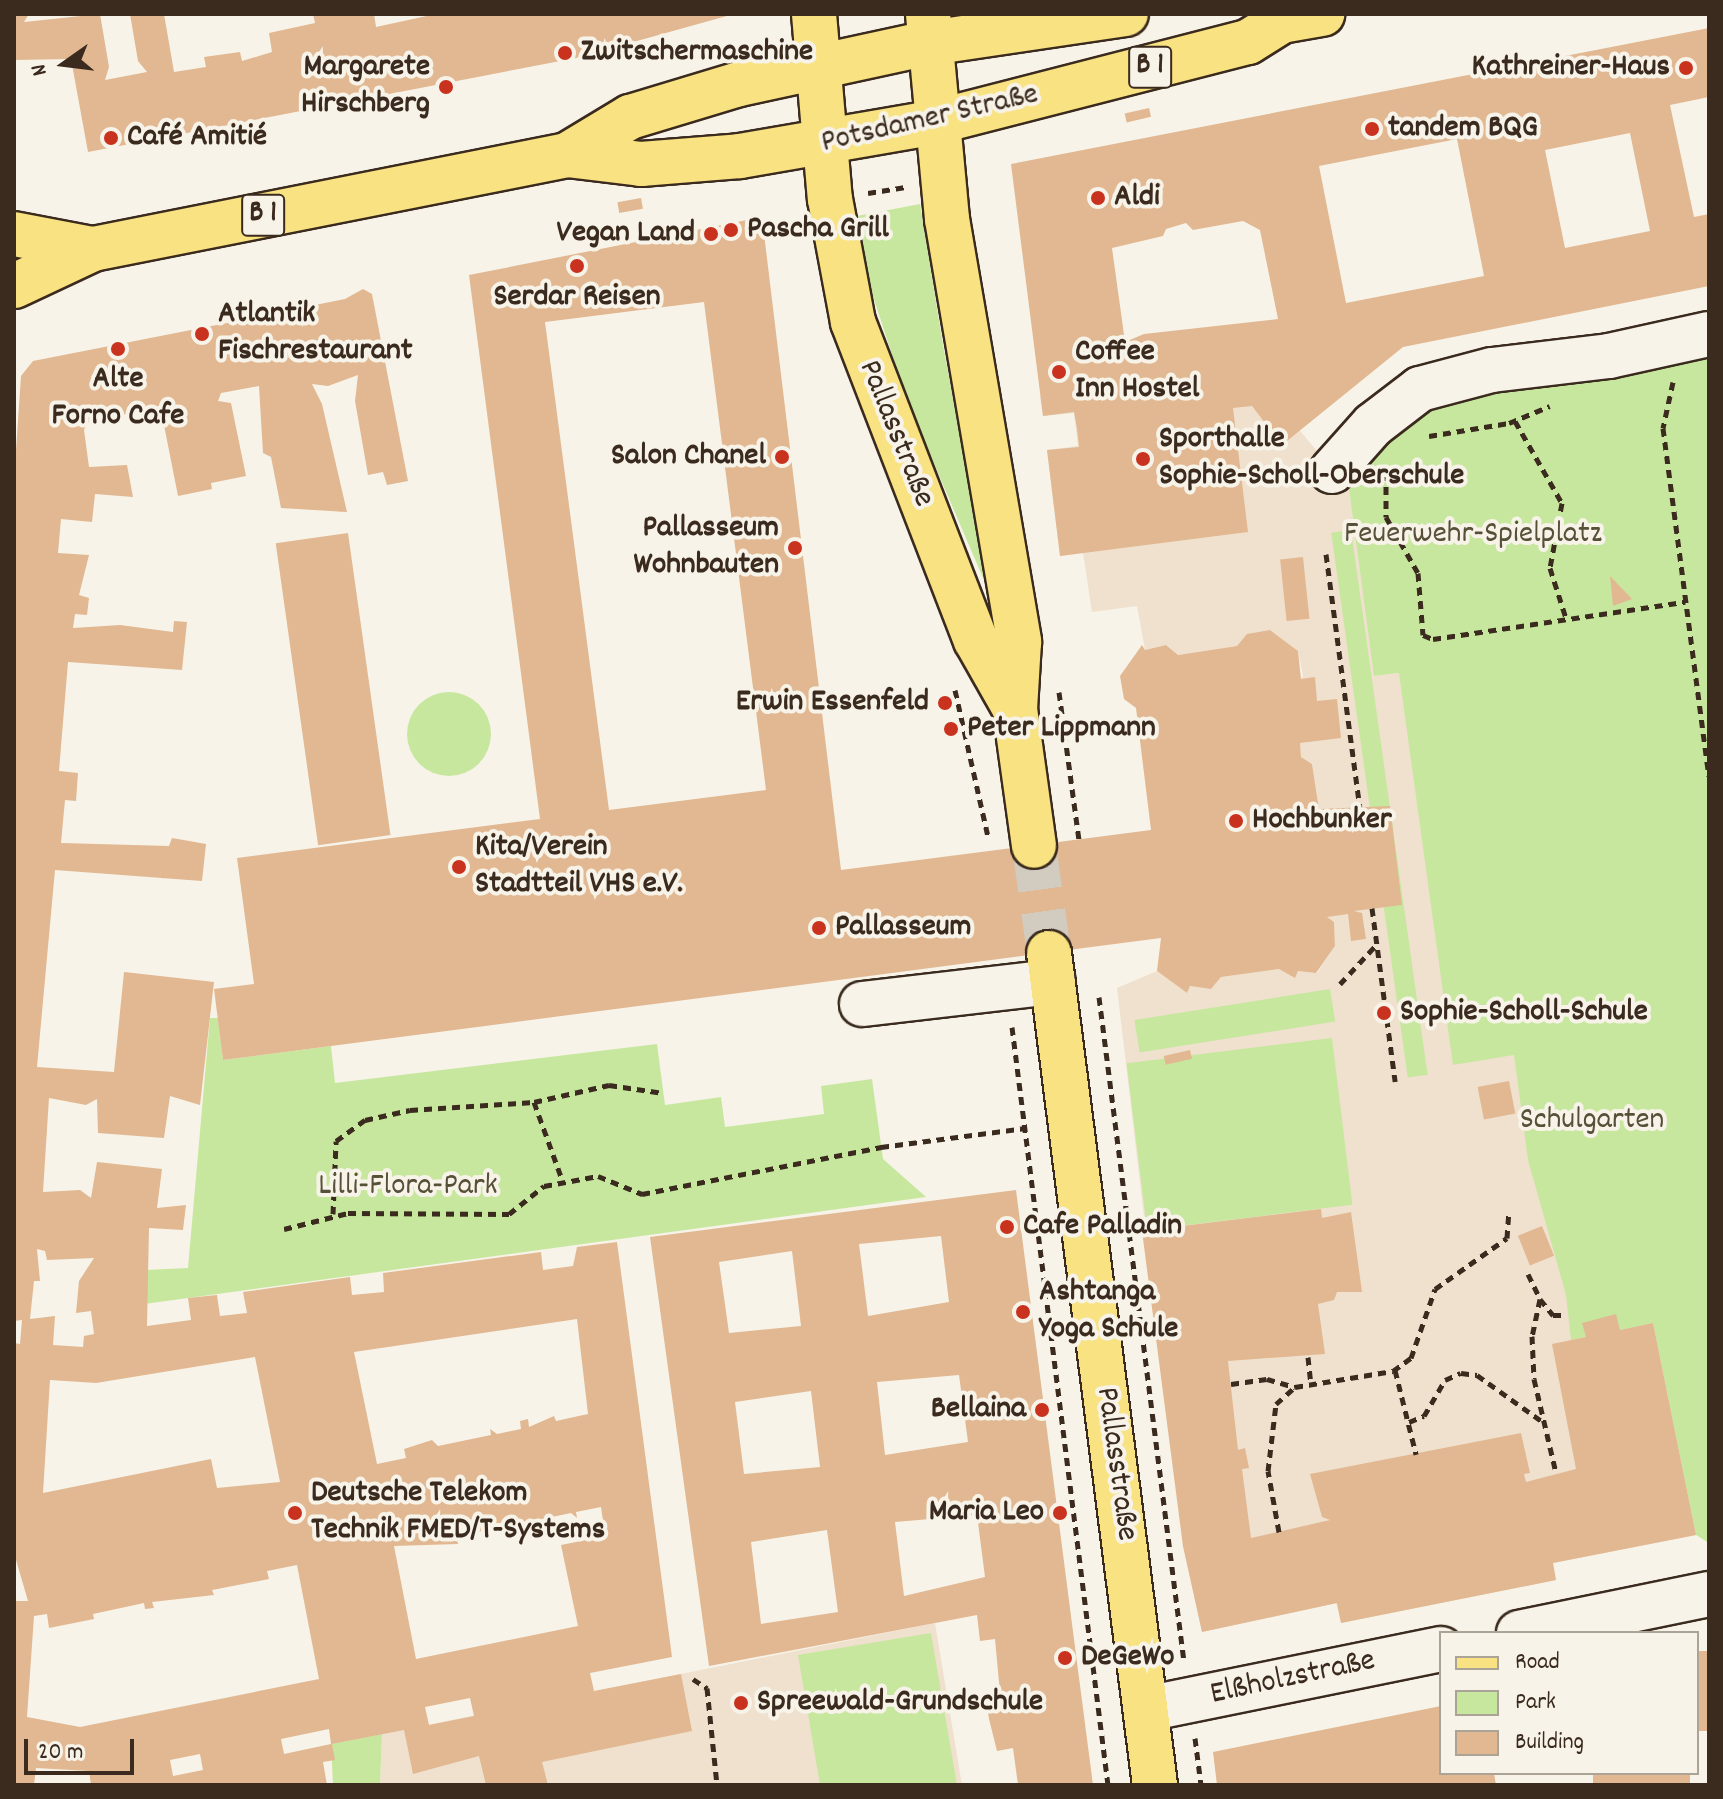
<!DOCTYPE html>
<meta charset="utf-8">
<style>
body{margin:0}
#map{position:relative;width:1723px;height:1799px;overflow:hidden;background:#f7f3e8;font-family:Dekko,sans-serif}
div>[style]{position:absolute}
.built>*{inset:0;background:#f0e1ce}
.green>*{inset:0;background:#c7e79f;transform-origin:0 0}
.round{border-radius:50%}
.building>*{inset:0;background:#e1b891;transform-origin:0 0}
.major-tunnel>*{height:44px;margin-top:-22px;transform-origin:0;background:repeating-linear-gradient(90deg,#d1cbc0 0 44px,transparent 0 66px)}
.path>*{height:5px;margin-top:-2.5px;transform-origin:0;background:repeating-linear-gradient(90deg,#3b2a1e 0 8px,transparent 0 14px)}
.roads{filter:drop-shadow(2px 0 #3b2a1e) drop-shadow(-2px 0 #3b2a1e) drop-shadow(0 2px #3b2a1e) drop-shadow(0 -2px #3b2a1e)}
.minor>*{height:44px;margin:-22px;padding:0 22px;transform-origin:22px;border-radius:22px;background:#f7f3e8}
.major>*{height:44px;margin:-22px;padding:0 22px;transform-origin:22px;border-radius:22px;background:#f8e281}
.dots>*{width:22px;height:22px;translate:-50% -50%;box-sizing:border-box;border:4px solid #f7f3e8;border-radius:50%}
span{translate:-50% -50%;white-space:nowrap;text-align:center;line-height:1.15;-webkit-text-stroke:8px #f7f3e8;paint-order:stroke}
.shield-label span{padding:2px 6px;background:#f7f3e8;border:2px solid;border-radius:6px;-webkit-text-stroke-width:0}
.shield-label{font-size:30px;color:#3b2a1e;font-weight:700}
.poi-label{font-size:32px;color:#3b2a1e;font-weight:700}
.left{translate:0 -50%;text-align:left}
.right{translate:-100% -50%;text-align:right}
.street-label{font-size:32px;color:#3b2a1e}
.park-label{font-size:32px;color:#575038}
.frame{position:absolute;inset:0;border:16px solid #3b2a1e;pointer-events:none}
.legend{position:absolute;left:1439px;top:1631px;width:260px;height:144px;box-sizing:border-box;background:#f7f3e8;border:2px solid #aca397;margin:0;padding:10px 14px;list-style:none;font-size:24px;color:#3b2a1e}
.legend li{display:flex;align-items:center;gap:16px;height:40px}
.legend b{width:40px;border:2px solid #aca397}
.north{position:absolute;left:24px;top:24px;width:80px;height:80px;-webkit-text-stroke:6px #f7f3e8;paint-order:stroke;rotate:256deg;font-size:22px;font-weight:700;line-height:32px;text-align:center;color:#3b2a1e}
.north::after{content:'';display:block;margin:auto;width:28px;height:36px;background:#3b2a1e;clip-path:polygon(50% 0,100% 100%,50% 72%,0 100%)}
.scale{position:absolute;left:24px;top:1739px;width:110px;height:36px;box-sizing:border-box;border:4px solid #3b2a1e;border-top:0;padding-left:10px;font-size:24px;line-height:28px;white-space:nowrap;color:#3b2a1e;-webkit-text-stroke:6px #f7f3e8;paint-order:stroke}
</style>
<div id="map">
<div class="built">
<i style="clip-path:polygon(1247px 368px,1349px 489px,1375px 676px,1601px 648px,1643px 1272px,1696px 1535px,1553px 1563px,1556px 1580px,1341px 1623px,1336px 1603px,1202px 1632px,1183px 1546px,1117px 988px,1157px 971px,1187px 993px,1190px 986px,1211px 989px,1221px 977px,1279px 969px,1295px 977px,1298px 971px,1317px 973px,1335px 946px,1334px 922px,1322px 914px,1323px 834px,1312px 764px,1301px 757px,1293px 688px,1303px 676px,1298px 651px,1270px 630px,1237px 646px,1178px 655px,1166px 645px,1145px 650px,1137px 606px,1092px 612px,1083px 553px,1060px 556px,1047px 450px,1078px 446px,1074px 413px,1043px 416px,1040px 395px)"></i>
<i style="clip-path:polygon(935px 1623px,962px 1785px,380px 1785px,382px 1734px)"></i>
</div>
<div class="green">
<i style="clip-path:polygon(920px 204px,943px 345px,989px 592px,906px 398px,873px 296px,857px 216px)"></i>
<i style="clip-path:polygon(1709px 343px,1709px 1543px,1696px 1535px,1653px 1323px,1620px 1330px,1583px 1323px,1586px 1337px,1571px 1340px,1566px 1295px,1528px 1160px,1514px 1055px,1453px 1065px,1399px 673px,1374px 676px,1349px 489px,1349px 466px,1426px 401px)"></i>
<i style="left:1351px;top:530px;width:550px;height:20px;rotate:82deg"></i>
<i class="round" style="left:407px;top:692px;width:84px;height:84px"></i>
<i style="left:1330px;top:989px;width:33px;height:198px;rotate:81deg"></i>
<i style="clip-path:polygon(210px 1018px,218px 1018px,223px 1060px,331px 1046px,335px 1083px,657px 1044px,665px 1105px,721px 1097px,725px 1127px,824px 1114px,821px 1086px,872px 1079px,883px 1159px,926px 1197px,144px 1304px,146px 1270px,188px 1268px)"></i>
<i style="left:1332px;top:1038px;width:168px;height:207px;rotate:83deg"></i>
<i style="clip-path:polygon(931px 1633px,957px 1785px,820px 1785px,798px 1655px)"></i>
<i style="clip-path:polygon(382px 1734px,380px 1785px,333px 1785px,331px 1744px)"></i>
</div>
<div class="building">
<i style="clip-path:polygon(14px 14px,29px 14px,24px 22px,100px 14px,109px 67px,105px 80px,147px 72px,138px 61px,130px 14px,164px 14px,174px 72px,206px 67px,204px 57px,240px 52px,242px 61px,272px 52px,269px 33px,315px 23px,313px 14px,374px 14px,376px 27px,436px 14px,734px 14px,576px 58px,88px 152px,71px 59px,14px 60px)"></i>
<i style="clip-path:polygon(evenodd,1709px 28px,1709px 97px,1670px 105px,1694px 217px,1709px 214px,1709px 286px,1403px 347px,1282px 445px,1252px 406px,1233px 408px,1248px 532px,1060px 556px,1047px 450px,1079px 447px,1077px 429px,1074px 412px,1043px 416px,1011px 164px,1709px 28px,1630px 133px,1650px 231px,1565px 248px,1545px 150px,1630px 133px,1709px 28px,1457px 139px,1484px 276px,1346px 303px,1319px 166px,1457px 139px,1709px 28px,1243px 221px,1260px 230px,1278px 319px,1144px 334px,1125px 342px,1112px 248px,1163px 236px,1166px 229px,1186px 223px,1193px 230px,1243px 221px)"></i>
<i style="left:1149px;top:108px;width:9px;height:25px;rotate:77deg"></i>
<i style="left:641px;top:198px;width:11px;height:24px;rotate:80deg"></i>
<i style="clip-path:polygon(evenodd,762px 217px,841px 870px,1151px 830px,1136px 708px,1124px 699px,1120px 676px,1142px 645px,1145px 650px,1166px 645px,1178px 655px,1237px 646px,1247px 634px,1270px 630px,1298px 651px,1301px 679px,1315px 677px,1317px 701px,1337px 699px,1341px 738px,1300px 743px,1301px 757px,1312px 764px,1319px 809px,1390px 806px,1402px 905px,1354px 911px,1362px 913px,1366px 939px,1351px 941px,1348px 914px,1327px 917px,1334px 922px,1335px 946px,1316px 973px,1298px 971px,1295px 978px,1279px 969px,1221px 977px,1211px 989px,1190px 986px,1187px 993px,1157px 971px,1161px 938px,223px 1060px,214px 989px,254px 984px,237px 858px,540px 819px,469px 275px,762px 217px,704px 302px,766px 790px,609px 810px,545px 322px,704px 302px)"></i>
<i style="clip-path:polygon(evenodd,363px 289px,372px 294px,408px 481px,387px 485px,383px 472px,368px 475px,355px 401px,358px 375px,328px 386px,312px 384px,322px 404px,347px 512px,281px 508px,271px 457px,263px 453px,259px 386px,221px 393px,218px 401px,231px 403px,246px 476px,211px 483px,212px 489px,178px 496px,163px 420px,172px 413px,170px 404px,87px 423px,84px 430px,89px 467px,127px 465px,133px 497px,95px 494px,92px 522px,61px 519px,58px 553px,89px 555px,79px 595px,89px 598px,87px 615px,75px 614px,73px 628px,120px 625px,173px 632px,174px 621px,187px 622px,182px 670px,68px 662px,59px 771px,78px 773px,76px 801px,65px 800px,61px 843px,169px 846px,172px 838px,206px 844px,202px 881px,55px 870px,37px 1067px,114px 1072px,124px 972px,214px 982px,200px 1105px,170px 1096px,164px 1138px,98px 1133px,97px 1099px,86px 1105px,49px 1098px,43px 1192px,80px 1190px,91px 1198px,97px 1162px,162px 1169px,157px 1208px,186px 1205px,183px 1230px,149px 1228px,147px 1326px,191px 1320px,188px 1298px,217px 1295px,220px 1316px,247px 1313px,243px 1292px,350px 1277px,352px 1295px,384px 1292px,383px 1273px,541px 1252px,543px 1270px,573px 1266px,577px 1247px,617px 1242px,672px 1657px,590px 1673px,594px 1691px,681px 1674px,692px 1731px,542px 1762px,548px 1785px,486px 1785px,479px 1756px,413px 1774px,404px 1730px,332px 1744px,335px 1760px,323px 1762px,327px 1785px,91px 1785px,89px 1771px,36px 1768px,34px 1785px,14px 1785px,14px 1601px,28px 1601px,14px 1553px,14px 1343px,20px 1344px,22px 1320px,14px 1321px,14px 480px,21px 376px,33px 361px,267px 315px,288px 304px,295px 309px,345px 299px,363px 289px,37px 1249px,45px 1251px,47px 1260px,94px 1258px,79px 1281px,76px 1313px,91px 1311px,94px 1334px,84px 1336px,83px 1347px,53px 1345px,55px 1316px,30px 1319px,34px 1281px,40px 1281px,37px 1249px,363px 289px,577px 1319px,588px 1414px,556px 1421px,554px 1416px,529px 1427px,528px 1419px,520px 1421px,521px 1429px,497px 1434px,490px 1429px,491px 1435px,438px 1446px,432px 1440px,404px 1449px,406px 1458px,377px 1464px,354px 1352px,577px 1319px,363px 289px,255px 1357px,280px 1482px,217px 1488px,211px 1459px,43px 1493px,50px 1380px,96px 1383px,255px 1357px,363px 289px,601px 1507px,603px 1521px,588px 1524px,591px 1539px,561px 1545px,578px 1626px,416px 1659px,394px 1546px,458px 1544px,457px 1536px,512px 1525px,513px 1531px,518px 1524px,571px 1513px,577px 1518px,576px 1512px,601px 1507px,363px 289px,297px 1565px,319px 1679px,80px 1727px,27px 1717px,34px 1616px,47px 1614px,49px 1628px,94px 1619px,93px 1614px,144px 1603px,145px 1609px,154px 1608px,152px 1602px,214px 1595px,212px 1590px,269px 1579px,267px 1571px,297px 1565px,363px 289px,470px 1698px,474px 1716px,429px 1725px,425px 1707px,470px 1698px,363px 289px,329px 1729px,331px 1744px,284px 1754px,281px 1739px,329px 1729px,363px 289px,200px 1754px,203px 1770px,173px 1776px,170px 1760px,200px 1754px)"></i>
<i style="left:348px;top:533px;width:305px;height:73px;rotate:82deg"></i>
<i style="left:1303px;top:557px;width:62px;height:23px;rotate:84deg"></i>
<i style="clip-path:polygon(1610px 576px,1632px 599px,1613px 606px)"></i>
<i style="left:1190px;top:1050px;width:9px;height:27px;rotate:77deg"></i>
<i style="left:1509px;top:1081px;width:33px;height:32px;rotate:79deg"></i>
<i style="clip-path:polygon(evenodd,1016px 1190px,1075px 1647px,1093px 1785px,1018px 1785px,1013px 1748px,997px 1751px,989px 1719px,985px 1695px,1000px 1693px,995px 1639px,980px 1641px,977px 1615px,709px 1666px,650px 1237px,1016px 1190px,941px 1236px,949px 1302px,868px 1316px,859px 1244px,941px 1236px,1016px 1190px,792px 1251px,801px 1326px,729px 1333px,719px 1262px,792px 1251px,1016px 1190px,959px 1375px,968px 1442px,885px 1455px,877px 1382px,959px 1375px,1016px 1190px,811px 1391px,820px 1467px,744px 1474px,735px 1402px,811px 1391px,1016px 1190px,977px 1515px,985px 1577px,904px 1596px,895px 1522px,977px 1515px,1016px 1190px,827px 1530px,838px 1612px,761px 1624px,751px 1542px,827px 1530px)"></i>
<i style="clip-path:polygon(1321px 1209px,1322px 1218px,1351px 1212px,1362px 1292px,1337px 1292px,1334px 1300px,1318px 1304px,1325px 1354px,1228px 1361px,1238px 1450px,1245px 1448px,1249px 1468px,1242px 1469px,1251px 1538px,1330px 1520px,1322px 1517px,1310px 1474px,1521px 1433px,1530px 1473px,1524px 1474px,1526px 1482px,1576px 1469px,1552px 1344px,1586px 1337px,1582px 1323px,1616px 1314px,1620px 1330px,1653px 1323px,1696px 1535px,1553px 1563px,1556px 1580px,1341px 1623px,1337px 1603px,1202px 1632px,1183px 1546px,1142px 1231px)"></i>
<i style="left:1542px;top:1226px;width:32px;height:26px;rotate:68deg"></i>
<i style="left:1709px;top:1651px;width:80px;height:12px;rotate:90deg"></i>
<i style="clip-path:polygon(1441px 1706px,1441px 1773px,1494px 1773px,1496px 1785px,1217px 1785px,1213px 1752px)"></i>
<i style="left:1593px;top:1773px;width:97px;height:12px"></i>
</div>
<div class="major-tunnel">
<i style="left:1034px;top:846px;width:108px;rotate:82deg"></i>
</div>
<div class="path">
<i style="left:868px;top:193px;width:38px;rotate:-9deg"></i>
<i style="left:1673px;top:382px;width:47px;rotate:102.3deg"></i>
<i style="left:1663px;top:428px;width:351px;rotate:82.5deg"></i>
<i style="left:1515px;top:421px;width:95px;rotate:60.2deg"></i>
<i style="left:1562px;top:503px;width:66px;rotate:100.5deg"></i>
<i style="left:1550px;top:568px;width:52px;rotate:72.3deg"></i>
<i style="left:1429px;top:436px;width:81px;rotate:-9.2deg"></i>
<i style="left:1509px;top:423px;width:44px;rotate:-22.5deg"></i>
<i style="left:1386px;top:473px;width:44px;rotate:90deg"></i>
<i style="left:1386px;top:517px;width:64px;rotate:60.3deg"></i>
<i style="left:1418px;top:573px;width:62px;rotate:85.4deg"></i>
<i style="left:1423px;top:635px;width:11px;rotate:22deg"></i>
<i style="left:1433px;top:639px;width:255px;rotate:-8.4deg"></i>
<i style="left:1326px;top:554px;width:257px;rotate:82.4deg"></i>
<i style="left:955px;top:690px;width:150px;rotate:77.3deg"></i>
<i style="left:1059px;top:692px;width:149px;rotate:82.3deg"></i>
<i style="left:1372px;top:908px;width:175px;rotate:82.4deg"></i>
<i style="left:1340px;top:984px;width:54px;rotate:-47.2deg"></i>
<i style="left:1099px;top:997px;width:669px;rotate:82.71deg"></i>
<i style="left:1012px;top:1027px;width:764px;rotate:82.78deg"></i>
<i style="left:534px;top:1102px;width:77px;rotate:-12.8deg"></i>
<i style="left:609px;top:1085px;width:55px;rotate:8.4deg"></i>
<i style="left:333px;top:1214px;width:73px;rotate:-87.6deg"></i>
<i style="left:336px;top:1141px;width:36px;rotate:-36deg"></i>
<i style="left:365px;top:1120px;width:46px;rotate:-12.5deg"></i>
<i style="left:410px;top:1110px;width:124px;rotate:-3.7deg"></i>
<i style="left:534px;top:1102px;width:85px;rotate:70.1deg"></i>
<i style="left:284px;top:1229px;width:66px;rotate:-14deg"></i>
<i style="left:348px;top:1213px;width:161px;rotate:0.4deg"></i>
<i style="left:509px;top:1214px;width:45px;rotate:-38.7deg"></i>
<i style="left:544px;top:1186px;width:55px;rotate:-10.5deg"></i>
<i style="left:598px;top:1176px;width:48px;rotate:22.2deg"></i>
<i style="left:642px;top:1194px;width:244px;rotate:-11.1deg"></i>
<i style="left:881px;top:1147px;width:146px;rotate:-7.5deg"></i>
<i style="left:1528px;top:1274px;width:28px;rotate:64deg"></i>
<i style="left:1540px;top:1299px;width:38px;rotate:102deg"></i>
<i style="left:1532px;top:1336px;width:43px;rotate:87.3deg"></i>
<i style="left:1534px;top:1379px;width:97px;rotate:76.8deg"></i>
<i style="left:1540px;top:1299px;width:21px;rotate:51deg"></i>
<i style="left:1553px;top:1315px;width:14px"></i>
<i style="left:1308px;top:1357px;width:28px;rotate:84deg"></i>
<i style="left:1395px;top:1370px;width:87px;rotate:76deg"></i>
<i style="left:1231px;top:1384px;width:36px;rotate:-8deg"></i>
<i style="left:1267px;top:1379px;width:29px;rotate:16deg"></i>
<i style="left:1409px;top:1422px;width:16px;rotate:-22deg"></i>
<i style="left:1424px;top:1416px;width:42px;rotate:-59.7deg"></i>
<i style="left:1445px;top:1380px;width:17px;rotate:-24deg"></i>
<i style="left:1461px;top:1373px;width:16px;rotate:7deg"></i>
<i style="left:1477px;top:1375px;width:81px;rotate:35.5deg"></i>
<i style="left:1279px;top:1532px;width:62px;rotate:-100.2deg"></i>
<i style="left:1268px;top:1471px;width:67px;rotate:-83.2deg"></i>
<i style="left:1276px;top:1404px;width:25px;rotate:-42deg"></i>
<i style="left:1295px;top:1387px;width:99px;rotate:-9.3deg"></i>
<i style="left:1393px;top:1371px;width:22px;rotate:-36deg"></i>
<i style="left:1411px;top:1358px;width:73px;rotate:-70.8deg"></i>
<i style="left:1435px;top:1289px;width:88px;rotate:-35.3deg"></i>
<i style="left:1507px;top:1238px;width:27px;rotate:-86deg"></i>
<i style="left:693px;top:1679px;width:17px;rotate:33deg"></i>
<i style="left:707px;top:1688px;width:98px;rotate:84.1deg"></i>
<i style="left:1195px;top:1738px;width:47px;rotate:82.7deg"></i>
</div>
<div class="roads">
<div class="minor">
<i style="left:1332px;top:471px;width:62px;rotate:-48.3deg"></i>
<i style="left:1373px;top:425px;width:59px;rotate:-37.5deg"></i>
<i style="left:1420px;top:389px;width:74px;rotate:-14.8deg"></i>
<i style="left:1492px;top:370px;width:118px;rotate:-6.8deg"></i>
<i style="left:1609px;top:356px;width:102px;rotate:-12.4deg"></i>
<i style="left:862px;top:1004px;width:192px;rotate:-6.6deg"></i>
<i style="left:1519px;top:1633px;width:194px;rotate:-11.6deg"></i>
<i style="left:1146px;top:1709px;width:301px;rotate:-11.5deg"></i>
</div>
<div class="major">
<i style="left:814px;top:14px;width:186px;rotate:85.1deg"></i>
<i style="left:830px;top:199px;width:125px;rotate:79.4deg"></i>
<i style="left:853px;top:322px;width:341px;rotate:68.9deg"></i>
<i style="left:976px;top:640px;width:79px;rotate:60.5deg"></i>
<i style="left:928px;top:14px;width:206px;rotate:84.7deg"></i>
<i style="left:947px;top:219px;width:429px;rotate:80.3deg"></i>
<i style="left:1019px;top:642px;width:67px;rotate:93.4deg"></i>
<i style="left:1015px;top:709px;width:138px;rotate:82.1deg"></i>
<i style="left:567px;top:155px;width:74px;rotate:-31.1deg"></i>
<i style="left:630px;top:117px;width:114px;rotate:-16.8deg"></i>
<i style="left:739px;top:84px;width:194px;rotate:-12.2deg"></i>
<i style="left:929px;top:43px;width:199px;rotate:-8.4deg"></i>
<i style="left:14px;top:234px;width:80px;rotate:10.8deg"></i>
<i style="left:14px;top:286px;width:87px;rotate:-25.1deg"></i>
<i style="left:93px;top:249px;width:483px;rotate:-11.2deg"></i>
<i style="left:567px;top:155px;width:75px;rotate:6.9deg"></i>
<i style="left:641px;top:164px;width:99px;rotate:-4.6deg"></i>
<i style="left:740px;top:156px;width:199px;rotate:-9.8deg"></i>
<i style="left:936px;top:122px;width:322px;rotate:-14.4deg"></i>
<i style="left:1248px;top:42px;width:39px;rotate:-32deg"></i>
<i style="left:1281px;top:21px;width:42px;rotate:-9.7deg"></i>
<i style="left:1049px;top:953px;width:839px;rotate:82.74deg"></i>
</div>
</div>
<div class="dots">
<i style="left:565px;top:53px;background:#c8321e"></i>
<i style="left:1686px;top:68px;background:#c8321e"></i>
<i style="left:446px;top:87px;background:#c8321e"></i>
<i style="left:1372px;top:129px;background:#c8321e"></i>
<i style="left:111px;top:138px;background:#c8321e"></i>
<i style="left:1098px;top:198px;background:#c8321e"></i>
<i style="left:731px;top:230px;background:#c8321e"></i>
<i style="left:711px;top:234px;background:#c8321e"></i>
<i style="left:577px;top:266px;background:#c8321e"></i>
<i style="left:202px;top:334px;background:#c8321e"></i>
<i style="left:118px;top:349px;background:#c8321e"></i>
<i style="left:1059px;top:372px;background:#c8321e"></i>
<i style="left:782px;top:457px;background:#c8321e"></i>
<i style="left:1143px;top:459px;background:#c8321e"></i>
<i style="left:795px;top:548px;background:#c8321e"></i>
<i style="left:945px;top:703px;background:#c8321e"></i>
<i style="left:951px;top:729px;background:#c8321e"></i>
<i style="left:1236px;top:821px;background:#c8321e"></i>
<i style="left:459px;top:867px;background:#c8321e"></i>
<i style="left:819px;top:928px;background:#c8321e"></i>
<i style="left:1384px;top:1013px;background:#c8321e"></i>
<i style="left:1007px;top:1227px;background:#c8321e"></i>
<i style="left:1023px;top:1312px;background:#c8321e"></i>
<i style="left:1042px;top:1410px;background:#c8321e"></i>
<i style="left:295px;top:1513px;background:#c8321e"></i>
<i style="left:1060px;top:1513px;background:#c8321e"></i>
<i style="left:1065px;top:1658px;background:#c8321e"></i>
<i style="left:741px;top:1703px;background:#c8321e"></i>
</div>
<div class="shield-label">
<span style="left:1150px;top:67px">B 1</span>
<span style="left:263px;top:215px">B 1</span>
</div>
<div class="poi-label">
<span class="left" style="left:581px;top:53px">Zwitschermaschine</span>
<span class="right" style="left:1670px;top:68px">Kathreiner-Haus</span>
<span class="right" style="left:430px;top:87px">Margarete<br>Hirschberg</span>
<span class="left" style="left:1388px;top:129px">tandem BQG</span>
<span class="left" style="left:127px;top:138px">Café Amitié</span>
<span class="left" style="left:1114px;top:198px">Aldi</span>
<span class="left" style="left:747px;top:230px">Pascha Grill</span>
<span class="right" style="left:695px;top:234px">Vegan Land</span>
<span style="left:577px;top:298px">Serdar Reisen</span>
<span class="left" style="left:218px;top:334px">Atlantik<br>Fischrestaurant</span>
<span class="left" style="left:1075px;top:372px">Coffee<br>Inn Hostel</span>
<span style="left:118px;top:399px">Alte<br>Forno Cafe</span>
<span class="left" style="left:1159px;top:459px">Sporthalle<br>Sophie-Scholl-Oberschule</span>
<span class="right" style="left:766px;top:457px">Salon Chanel</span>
<span class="right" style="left:779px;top:548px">Pallasseum<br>Wohnbauten</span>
<span class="right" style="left:929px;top:703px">Erwin Essenfeld</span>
<span class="left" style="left:967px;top:729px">Peter Lippmann</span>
<span class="left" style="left:1252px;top:821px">Hochbunker</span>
<span class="left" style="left:475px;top:867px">Kita/Verein<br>Stadtteil VHS e.V.</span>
<span class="left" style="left:835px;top:928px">Pallasseum</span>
<span class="left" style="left:1400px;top:1013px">Sophie-Scholl-Schule</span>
<span class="left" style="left:1023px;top:1227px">Cafe Palladin</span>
<span class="left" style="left:1039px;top:1312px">Ashtanga<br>Yoga Schule</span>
<span class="right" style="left:1026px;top:1410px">Bellaina</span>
<span class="left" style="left:311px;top:1513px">Deutsche Telekom<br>Technik FMED/T-Systems</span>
<span class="right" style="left:1044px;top:1513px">Maria Leo</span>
<span class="left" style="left:1081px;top:1658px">DeGeWo</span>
<span class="left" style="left:757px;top:1703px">Spreewald-Grundschule</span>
</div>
<div class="street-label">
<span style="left:930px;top:120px;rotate:-13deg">Potsdamer Straße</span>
<span style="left:895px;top:434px;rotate:68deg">Pallasstraße</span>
<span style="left:1115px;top:1464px;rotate:82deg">Pallasstraße</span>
<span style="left:1293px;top:1679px;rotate:-12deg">Elßholzstraße</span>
</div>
<div class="park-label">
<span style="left:1473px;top:535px">Feuerwehr-Spielplatz</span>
<span style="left:1592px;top:1121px">Schulgarten</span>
<span style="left:408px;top:1187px">Lilli-Flora-Park</span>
</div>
<div class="frame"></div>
<ul class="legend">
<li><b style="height:10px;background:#f8e281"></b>Road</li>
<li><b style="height:22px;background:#c7e79f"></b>Park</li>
<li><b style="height:22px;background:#e1b891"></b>Building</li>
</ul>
<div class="north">N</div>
<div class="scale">20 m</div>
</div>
